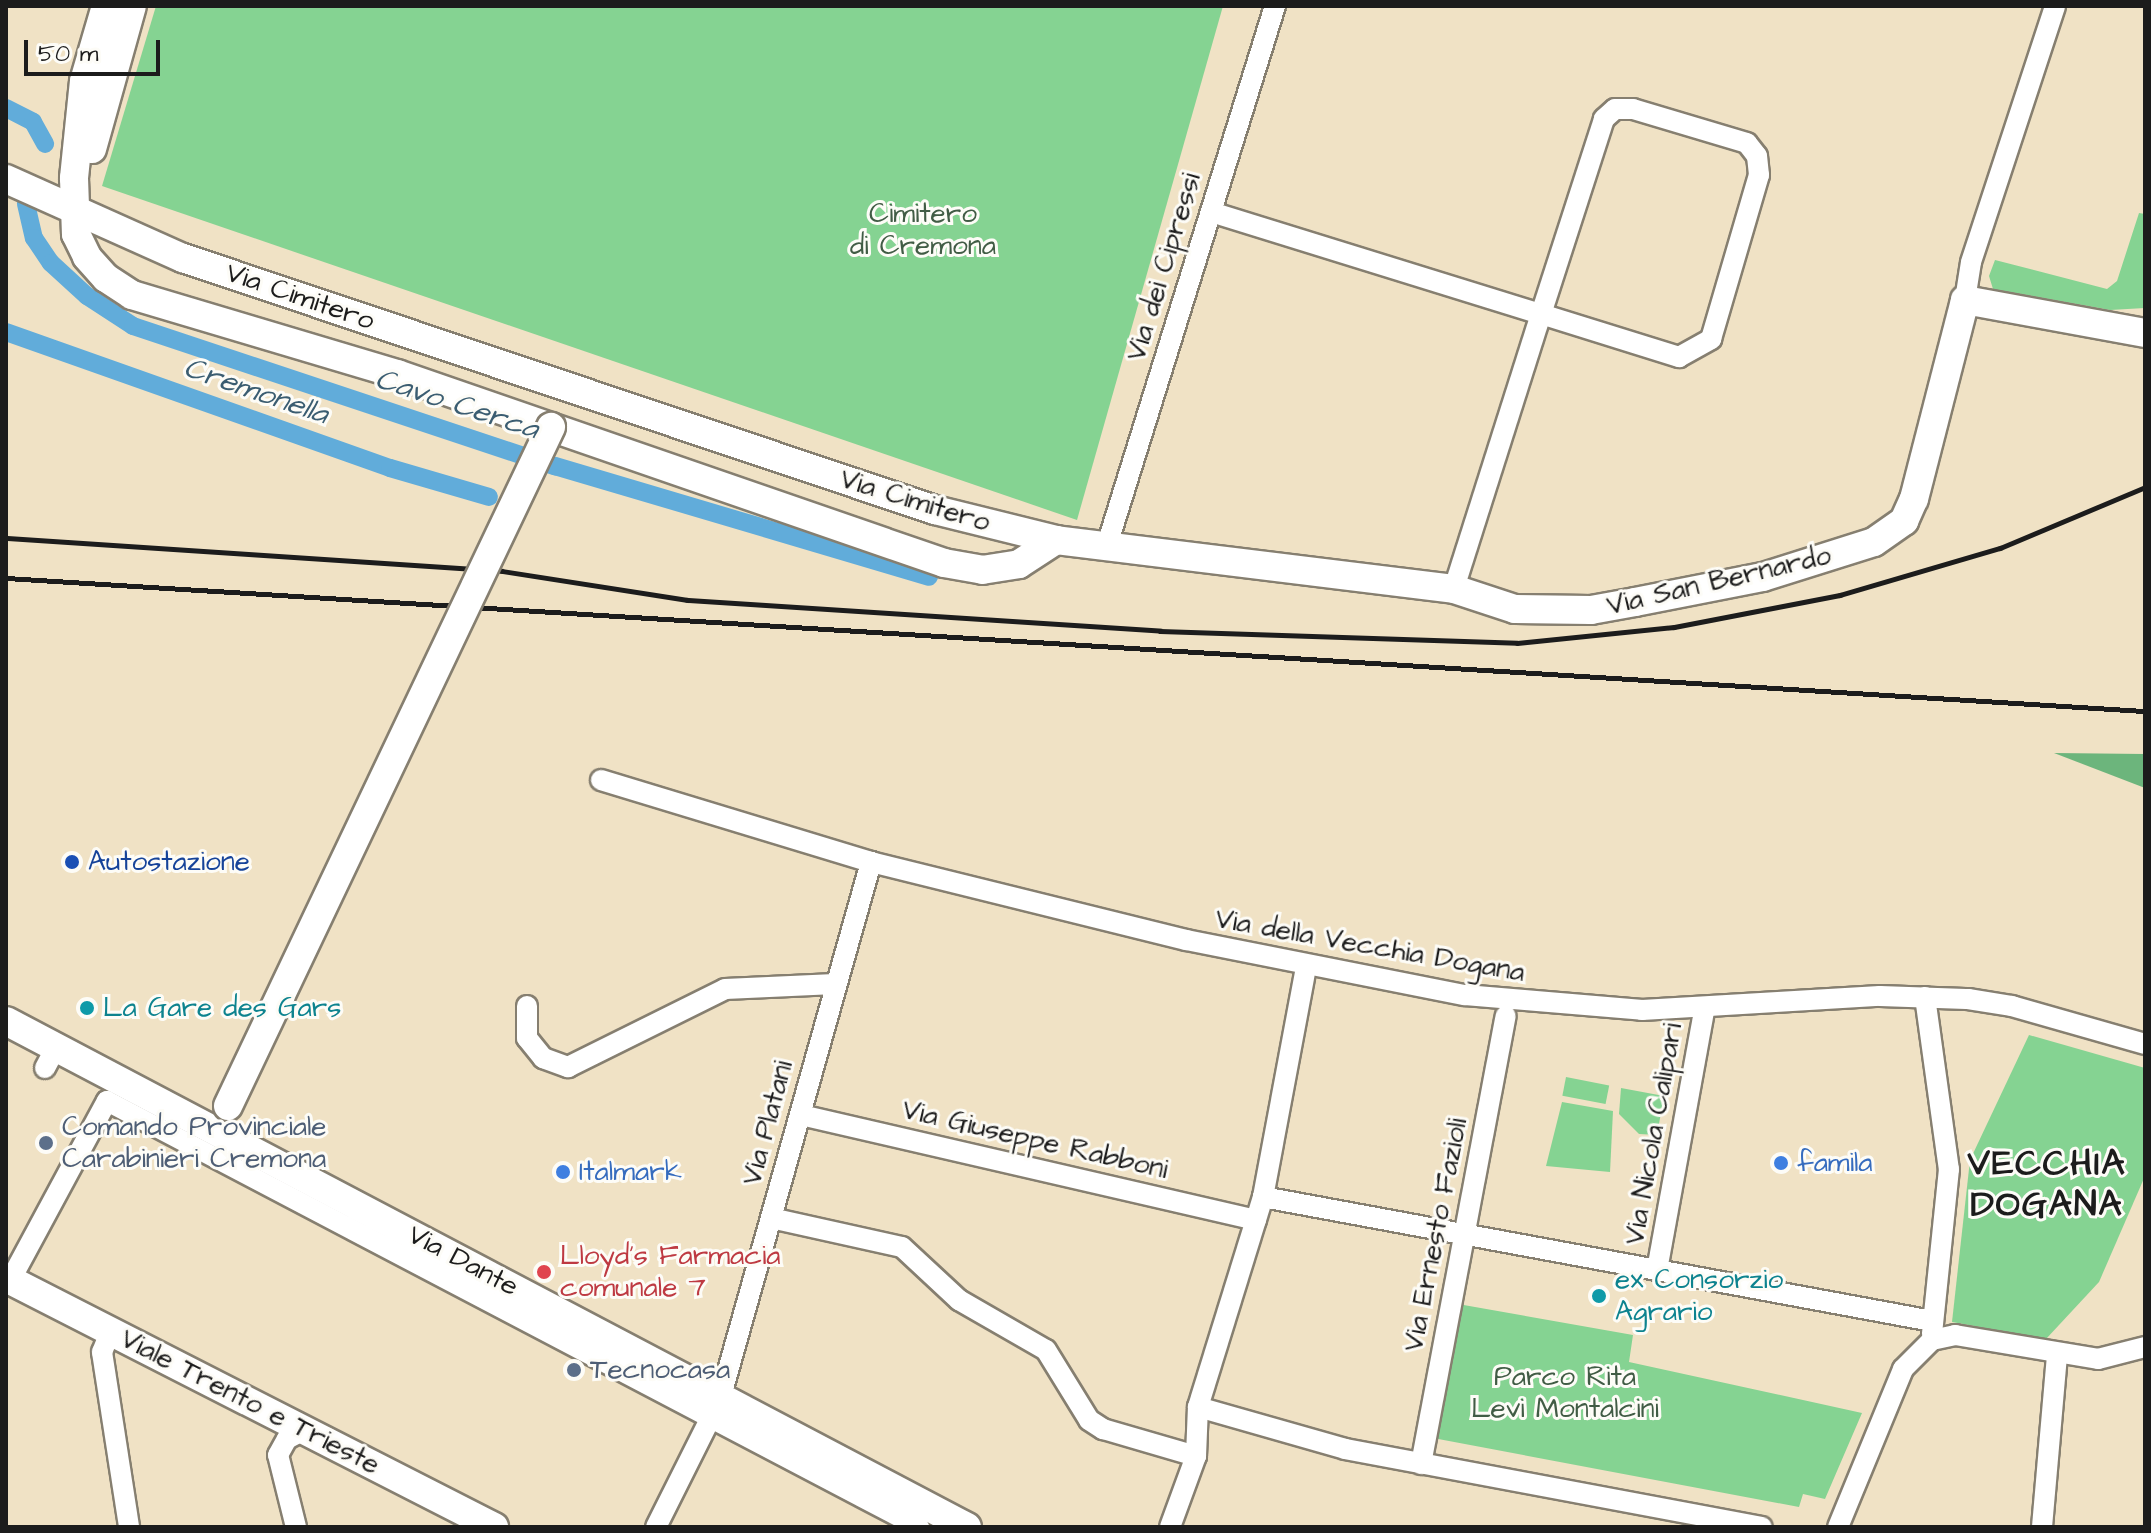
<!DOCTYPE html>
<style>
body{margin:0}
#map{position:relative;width:2151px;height:1533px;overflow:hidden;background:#f0e2c5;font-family:"Architects Daughter",sans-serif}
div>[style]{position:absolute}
.green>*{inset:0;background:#85d392;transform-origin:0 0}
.forest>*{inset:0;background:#6cb57c}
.canal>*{height:18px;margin:-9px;padding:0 9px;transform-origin:9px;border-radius:9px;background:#61acda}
.roads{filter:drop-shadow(2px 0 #867f70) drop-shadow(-2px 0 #867f70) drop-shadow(0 2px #867f70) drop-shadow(0 -2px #867f70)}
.street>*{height:20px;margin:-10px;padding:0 10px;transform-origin:10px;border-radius:10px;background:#fff}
.secondary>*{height:28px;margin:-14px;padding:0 14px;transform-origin:14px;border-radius:14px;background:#fff}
.rail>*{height:5px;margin:-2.5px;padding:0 2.5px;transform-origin:2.5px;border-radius:2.5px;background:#1c1c1c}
.bridges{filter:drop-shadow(2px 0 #867f70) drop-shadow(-2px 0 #867f70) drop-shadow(0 2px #867f70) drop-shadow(0 -2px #867f70)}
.secondary-bridge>*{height:28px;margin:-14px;padding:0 14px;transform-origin:14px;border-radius:14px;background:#fff}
.dots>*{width:22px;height:22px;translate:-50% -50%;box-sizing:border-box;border:4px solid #fdfcf7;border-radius:50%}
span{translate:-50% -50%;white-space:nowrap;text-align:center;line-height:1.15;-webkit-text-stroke:6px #fdfcf7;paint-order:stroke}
.park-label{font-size:28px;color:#415c45}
.street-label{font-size:28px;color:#1c1c1c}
.transit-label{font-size:28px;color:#164399}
.left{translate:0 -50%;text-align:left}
.culture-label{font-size:28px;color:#0d838f}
.service-label{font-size:28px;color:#4e5e75}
.shop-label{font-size:28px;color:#366cbe}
.health-label{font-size:28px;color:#be3a42}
.water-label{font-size:30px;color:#3b5d71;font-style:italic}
.district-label{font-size:36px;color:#1c1c1c;font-weight:700;letter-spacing:2px}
.frame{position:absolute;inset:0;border:8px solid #1c1c1c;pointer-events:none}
.scale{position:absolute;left:24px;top:40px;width:136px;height:36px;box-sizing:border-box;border:4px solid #1c1c1c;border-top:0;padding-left:10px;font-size:24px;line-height:28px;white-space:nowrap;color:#1c1c1c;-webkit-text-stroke:6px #fdfcf7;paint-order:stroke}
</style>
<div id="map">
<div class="green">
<i style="clip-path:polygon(156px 6px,1223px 6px,1077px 520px,102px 186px)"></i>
<i style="clip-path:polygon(2139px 213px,2145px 214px,2145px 308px,2110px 310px,1993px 289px,1989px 276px,1995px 260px,2107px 289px,2117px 281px)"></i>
<i style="clip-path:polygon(2029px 1035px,2145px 1068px,2145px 1176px,2099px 1282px,2046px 1339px,1952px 1322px,1970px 1160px)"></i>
<i style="left:1566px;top:1077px;width:44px;height:19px;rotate:11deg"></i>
<i style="clip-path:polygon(1621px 1088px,1664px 1096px,1657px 1135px,1639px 1134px,1619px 1114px)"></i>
<i style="clip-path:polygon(1562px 1102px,1613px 1111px,1610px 1172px,1546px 1166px)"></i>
<i style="clip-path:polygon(1458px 1304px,1633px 1335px,1629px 1362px,1862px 1413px,1825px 1499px,1803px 1494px,1799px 1507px,1433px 1438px)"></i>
</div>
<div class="forest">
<i style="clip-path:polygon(2054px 753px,2145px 754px,2145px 788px)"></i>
</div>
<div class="canal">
<i style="left:6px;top:108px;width:30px;rotate:27deg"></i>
<i style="left:33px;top:122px;width:25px;rotate:61deg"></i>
<i style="left:26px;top:204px;width:35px;rotate:77deg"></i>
<i style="left:34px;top:238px;width:30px;rotate:56deg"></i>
<i style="left:51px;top:263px;width:49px;rotate:42.5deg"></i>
<i style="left:87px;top:296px;width:55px;rotate:33.1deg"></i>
<i style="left:133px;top:326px;width:445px;rotate:18.4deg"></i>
<i style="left:555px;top:466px;width:390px;rotate:16.5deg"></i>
<i style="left:6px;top:332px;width:407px;rotate:19.5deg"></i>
<i style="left:390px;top:468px;width:103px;rotate:16.3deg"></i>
</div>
<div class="roads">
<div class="street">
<i style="left:1211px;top:212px;width:345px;rotate:17.2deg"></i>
<i style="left:1541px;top:314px;width:145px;rotate:17.3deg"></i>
<i style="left:1679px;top:357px;width:37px;rotate:-29deg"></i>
<i style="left:1711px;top:339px;width:171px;rotate:-73.7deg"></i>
<i style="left:1759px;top:175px;width:19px;rotate:-96deg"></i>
<i style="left:1757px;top:156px;width:16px;rotate:-128deg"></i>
<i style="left:1747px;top:143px;width:119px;rotate:-163.4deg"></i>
<i style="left:1633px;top:109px;width:18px;rotate:180deg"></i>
<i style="left:1615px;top:109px;width:15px;rotate:138deg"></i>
<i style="left:1604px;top:119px;width:205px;rotate:107.9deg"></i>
<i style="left:1541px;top:314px;width:288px;rotate:107.6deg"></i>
<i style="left:1965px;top:300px;width:38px;rotate:-81deg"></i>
<i style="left:1971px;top:262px;width:269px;rotate:-71.8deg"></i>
<i style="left:1107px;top:545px;width:565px;rotate:-72.69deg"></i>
<i style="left:601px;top:780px;width:282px;rotate:16.9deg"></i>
<i style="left:871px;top:862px;width:325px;rotate:13.9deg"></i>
<i style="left:1186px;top:940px;width:284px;rotate:11.2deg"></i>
<i style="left:1465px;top:995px;width:178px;rotate:4.8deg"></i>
<i style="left:1642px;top:1010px;width:238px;rotate:-3.4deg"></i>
<i style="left:1880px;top:996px;width:88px;rotate:2deg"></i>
<i style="left:1968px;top:999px;width:45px;rotate:9deg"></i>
<i style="left:2012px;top:1006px;width:138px;rotate:15.9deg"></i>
<i style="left:1925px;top:997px;width:174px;rotate:82.1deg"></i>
<i style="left:1949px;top:1169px;width:166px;rotate:95.9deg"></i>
<i style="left:527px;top:1006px;width:32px;rotate:90deg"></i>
<i style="left:527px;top:1038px;width:26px;rotate:51deg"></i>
<i style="left:543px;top:1058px;width:27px;rotate:20deg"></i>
<i style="left:568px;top:1067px;width:175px;rotate:-26.4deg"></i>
<i style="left:725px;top:989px;width:110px;rotate:-2.6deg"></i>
<i style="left:45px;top:1068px;width:24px;rotate:-62deg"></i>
<i style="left:107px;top:1101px;width:917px;rotate:27.68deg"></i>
<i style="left:801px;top:1115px;width:467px;rotate:13deg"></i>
<i style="left:1263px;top:1197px;width:680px;rotate:10.5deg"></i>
<i style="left:771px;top:1218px;width:134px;rotate:12.5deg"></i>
<i style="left:902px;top:1247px;width:78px;rotate:42.9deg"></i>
<i style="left:959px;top:1300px;width:100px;rotate:29.9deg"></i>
<i style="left:1046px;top:1350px;width:82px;rotate:58.4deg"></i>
<i style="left:1089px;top:1420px;width:17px;rotate:33deg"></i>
<i style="left:1103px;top:1429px;width:97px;rotate:16.2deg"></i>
<i style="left:1657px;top:1270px;width:267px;rotate:-79.7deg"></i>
<i style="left:11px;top:1279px;width:202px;rotate:-61.7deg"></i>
<i style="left:111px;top:1330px;width:24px;rotate:112deg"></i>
<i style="left:102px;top:1352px;width:177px;rotate:81.2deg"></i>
<i style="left:1198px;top:1407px;width:153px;rotate:15.9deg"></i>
<i style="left:1345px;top:1449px;width:424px;rotate:10.6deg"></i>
<i style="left:1421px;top:1464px;width:456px;rotate:-79.3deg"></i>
<i style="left:296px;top:1527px;width:74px;rotate:-104deg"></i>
<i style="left:278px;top:1455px;width:18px;rotate:-61deg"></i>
<i style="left:287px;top:1439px;width:21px;rotate:-28deg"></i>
<i style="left:656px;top:1527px;width:143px;rotate:-63.4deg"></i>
<i style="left:720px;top:1399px;width:558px;rotate:-74.29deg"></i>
<i style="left:1170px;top:1527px;width:76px;rotate:-69.9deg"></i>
<i style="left:1196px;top:1456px;width:49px;rotate:-87.7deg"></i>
<i style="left:1198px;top:1407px;width:220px;rotate:-72.8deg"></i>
<i style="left:1263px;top:1197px;width:234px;rotate:-79.4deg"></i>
<i style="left:1838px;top:1527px;width:171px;rotate:-67.6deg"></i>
<i style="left:1903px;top:1369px;width:41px;rotate:-45deg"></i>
<i style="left:1932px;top:1340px;width:24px;rotate:-12deg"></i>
<i style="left:1955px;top:1335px;width:145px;rotate:9.5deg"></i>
<i style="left:2098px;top:1359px;width:49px;rotate:-14.3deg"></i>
<i style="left:2042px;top:1527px;width:174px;rotate:-85deg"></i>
</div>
<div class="secondary">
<i style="left:106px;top:6px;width:78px;rotate:106.3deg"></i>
<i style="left:84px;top:81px;width:98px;rotate:95.9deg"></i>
<i style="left:74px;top:178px;width:56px;rotate:88deg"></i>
<i style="left:76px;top:234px;width:25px;rotate:64deg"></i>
<i style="left:87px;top:257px;width:28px;rotate:48deg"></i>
<i style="left:106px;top:278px;width:31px;rotate:33deg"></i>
<i style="left:132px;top:295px;width:277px;rotate:16.6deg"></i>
<i style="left:397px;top:374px;width:579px;rotate:19.06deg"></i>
<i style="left:944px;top:563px;width:39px;rotate:10deg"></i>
<i style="left:982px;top:570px;width:37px;rotate:-9deg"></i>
<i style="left:1019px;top:564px;width:44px;rotate:-33deg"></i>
<i style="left:92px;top:149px;width:148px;rotate:-74.4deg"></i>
<i style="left:6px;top:179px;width:194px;rotate:24.1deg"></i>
<i style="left:183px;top:258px;width:793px;rotate:18.53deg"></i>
<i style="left:935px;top:510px;width:125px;rotate:13.9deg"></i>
<i style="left:1056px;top:540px;width:401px;rotate:7deg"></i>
<i style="left:1454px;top:589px;width:64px;rotate:18.2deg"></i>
<i style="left:1515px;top:609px;width:76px;rotate:0.8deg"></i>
<i style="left:1591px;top:610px;width:45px;rotate:-10.3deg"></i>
<i style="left:1635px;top:602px;width:130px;rotate:-11.1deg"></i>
<i style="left:1763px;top:577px;width:116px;rotate:-17.5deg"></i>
<i style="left:1874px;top:542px;width:37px;rotate:-35deg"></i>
<i style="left:1904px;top:521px;width:24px;rotate:-66deg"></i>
<i style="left:1914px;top:499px;width:205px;rotate:-75.6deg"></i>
<i style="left:1965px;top:300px;width:183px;rotate:10.4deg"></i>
<i style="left:6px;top:1021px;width:1086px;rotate:27.77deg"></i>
<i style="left:6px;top:1278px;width:548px;rotate:27.03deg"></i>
</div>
</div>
<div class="rail">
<i style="left:6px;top:538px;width:497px;rotate:3.8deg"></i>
<i style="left:502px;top:571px;width:187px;rotate:8.9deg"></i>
<i style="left:687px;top:600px;width:474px;rotate:3.7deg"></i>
<i style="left:1160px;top:631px;width:357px;rotate:1.9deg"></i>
<i style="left:1517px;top:643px;width:158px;rotate:-5.8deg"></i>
<i style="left:1674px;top:627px;width:169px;rotate:-10.9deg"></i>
<i style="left:1840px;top:595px;width:167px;rotate:-16.4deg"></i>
<i style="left:2000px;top:548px;width:157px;rotate:-22.8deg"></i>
<i style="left:6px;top:578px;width:2143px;rotate:3.56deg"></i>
</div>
<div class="bridges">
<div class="secondary-bridge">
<i style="left:228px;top:1106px;width:752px;rotate:-64.56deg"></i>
</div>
</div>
<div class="dots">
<i style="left:72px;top:862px;background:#1a4fb4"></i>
<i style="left:87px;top:1008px;background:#0f9aa8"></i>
<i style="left:46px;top:1143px;background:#5c6f8a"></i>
<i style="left:1781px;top:1163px;background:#3f7fe0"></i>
<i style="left:563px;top:1172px;background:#3f7fe0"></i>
<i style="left:544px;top:1272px;background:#e0444e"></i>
<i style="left:1599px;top:1296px;background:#0f9aa8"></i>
<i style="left:574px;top:1370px;background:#5c6f8a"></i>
</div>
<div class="park-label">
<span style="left:923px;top:230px">Cimitero<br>di Cremona</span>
<span style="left:1565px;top:1393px">Parco Rita<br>Levi Montalcini</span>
</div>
<div class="street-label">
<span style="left:1164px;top:267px;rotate:-73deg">Via dei Cipressi</span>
<span style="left:300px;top:297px;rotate:19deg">Via Cimitero</span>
<span style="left:915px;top:501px;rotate:17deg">Via Cimitero</span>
<span style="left:1719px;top:581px;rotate:-13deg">Via San Bernardo</span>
<span style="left:1370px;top:946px;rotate:10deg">Via della Vecchia Dogana</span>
<span style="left:768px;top:1123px;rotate:-75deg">Via Platani</span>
<span style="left:1654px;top:1134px;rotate:-80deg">Via Nicola Calipari</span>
<span style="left:1035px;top:1140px;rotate:13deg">Via Giuseppe Rabboni</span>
<span style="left:1436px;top:1235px;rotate:-79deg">Via Ernesto Fazioli</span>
<span style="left:463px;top:1261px;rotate:28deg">Via Dante</span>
<span style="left:250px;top:1402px;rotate:27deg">Viale Trento e Trieste</span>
</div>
<div class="transit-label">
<span class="left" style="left:88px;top:862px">Autostazione</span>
</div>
<div class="culture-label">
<span class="left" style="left:103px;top:1008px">La Gare des Gars</span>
<span class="left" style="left:1615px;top:1296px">ex Consorzio<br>Agrario</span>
</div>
<div class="service-label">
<span class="left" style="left:62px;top:1143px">Comando Provinciale<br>Carabinieri Cremona</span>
<span class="left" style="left:590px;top:1370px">Tecnocasa</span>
</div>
<div class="shop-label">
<span class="left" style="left:1797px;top:1163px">famila</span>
<span class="left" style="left:579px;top:1172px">Italmark</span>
</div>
<div class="health-label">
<span class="left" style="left:560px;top:1272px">Lloyd's Farmacia<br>comunale 7</span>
</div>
<div class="water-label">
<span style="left:256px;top:391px;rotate:19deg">Cremonella</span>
<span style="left:457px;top:404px;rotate:18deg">Cavo Cerca</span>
</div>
<div class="district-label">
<span style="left:2047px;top:1184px">VECCHIA<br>DOGANA</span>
</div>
<div class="frame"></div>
<div class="scale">50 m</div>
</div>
